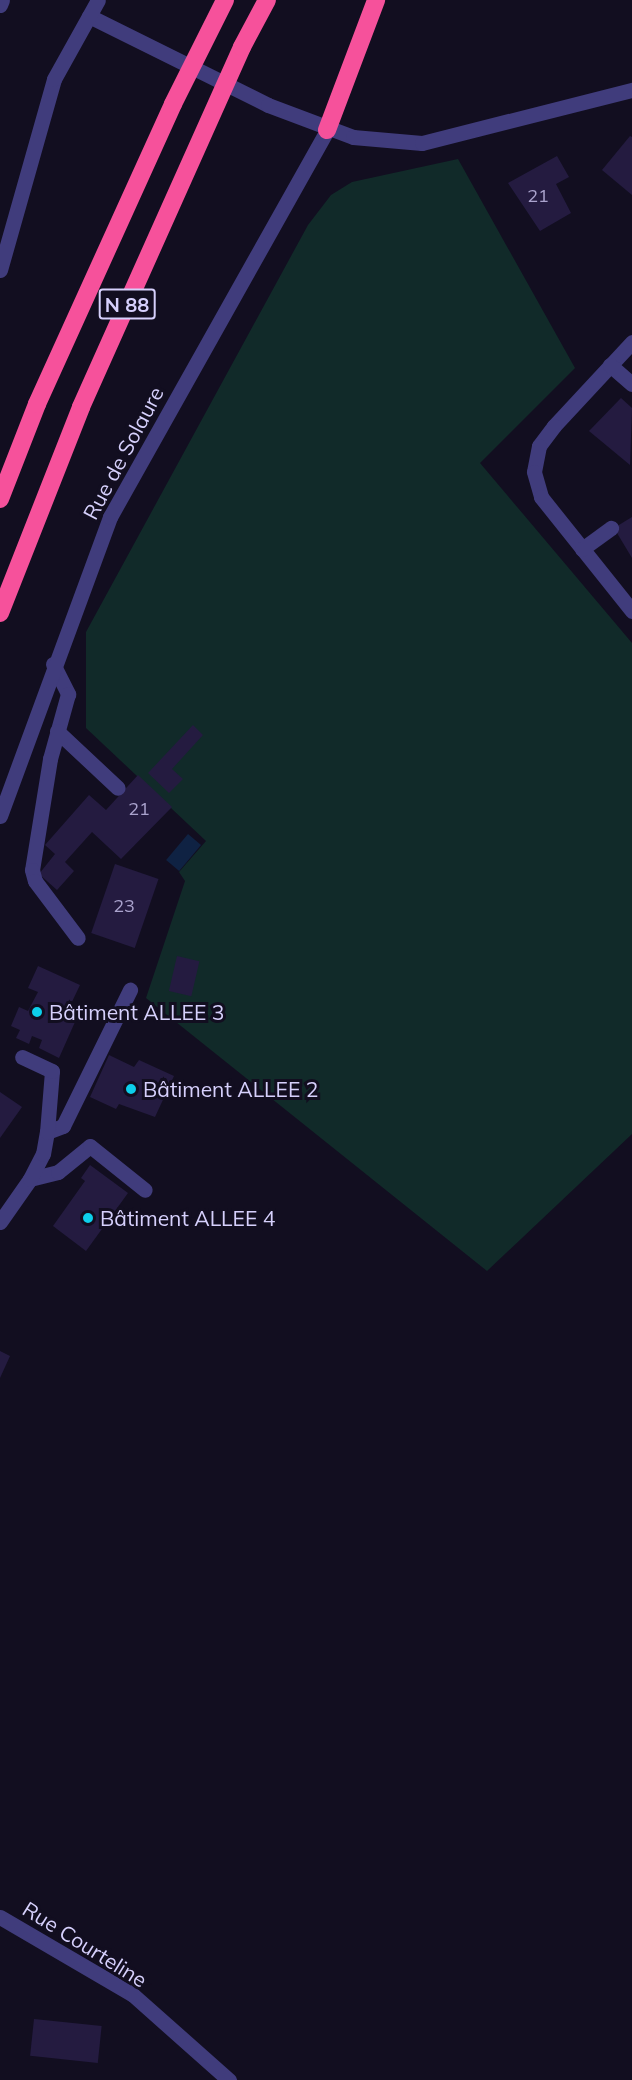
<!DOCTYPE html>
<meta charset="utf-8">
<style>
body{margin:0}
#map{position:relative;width:632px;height:2080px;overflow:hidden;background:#120e20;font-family:Mulish,sans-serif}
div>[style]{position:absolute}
.green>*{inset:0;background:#112a29}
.water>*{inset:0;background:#0f2243;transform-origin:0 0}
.building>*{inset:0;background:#241b40;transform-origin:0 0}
.minor>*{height:15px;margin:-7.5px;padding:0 7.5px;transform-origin:7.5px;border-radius:7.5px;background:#403c7c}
.highway>*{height:18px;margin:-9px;padding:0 9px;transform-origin:9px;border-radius:9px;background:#f6519b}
.dots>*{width:16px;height:16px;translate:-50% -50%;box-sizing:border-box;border:3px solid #120e20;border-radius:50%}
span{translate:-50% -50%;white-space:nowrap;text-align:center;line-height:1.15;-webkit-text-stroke:6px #120e20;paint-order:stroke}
.number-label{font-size:18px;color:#aaa3cd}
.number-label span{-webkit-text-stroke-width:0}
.shield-label span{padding:2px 4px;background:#120e20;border:2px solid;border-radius:4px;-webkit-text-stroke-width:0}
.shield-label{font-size:20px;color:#d6d0fc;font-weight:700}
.street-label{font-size:21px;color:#d6d0fc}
.poi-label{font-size:21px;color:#d6d0fc}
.left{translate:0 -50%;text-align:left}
</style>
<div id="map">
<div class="green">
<i style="clip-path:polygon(458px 159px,575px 368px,480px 463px,632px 643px,632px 1134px,487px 1271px,146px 998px,185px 881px,179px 872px,206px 841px,86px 728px,86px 632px,308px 225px,331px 195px,352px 182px)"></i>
</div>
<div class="water">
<i style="left:188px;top:834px;width:17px;height:34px;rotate:40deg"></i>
</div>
<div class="building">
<i style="clip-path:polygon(630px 136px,632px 137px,632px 195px,602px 170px)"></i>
<i style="clip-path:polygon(557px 156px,569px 177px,556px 184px,571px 213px,540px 231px,508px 183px)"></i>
<i style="clip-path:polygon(621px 398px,632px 408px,630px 465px,589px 431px)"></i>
<i style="clip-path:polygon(632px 517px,632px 558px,614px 528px)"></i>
<i style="clip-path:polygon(193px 725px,203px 735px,172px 769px,183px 779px,169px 793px,148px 773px)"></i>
<i style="clip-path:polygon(138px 775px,172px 807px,121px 859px,92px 832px,65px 862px,74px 871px,57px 890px,39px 874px,55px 854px,45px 845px,89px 795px,106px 810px)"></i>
<i style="left:115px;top:864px;width:46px;height:73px;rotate:19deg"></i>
<i style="left:177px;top:956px;width:23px;height:36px;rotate:13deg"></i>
<i style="clip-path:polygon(38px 966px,80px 985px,70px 1006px,74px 1008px,69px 1020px,75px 1022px,59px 1058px,39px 1048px,42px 1040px,32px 1036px,29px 1044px,16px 1038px,20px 1030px,11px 1026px,19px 1007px,28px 1011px,38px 992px,28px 988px)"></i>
<i style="clip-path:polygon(109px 1055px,134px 1067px,139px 1060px,174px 1076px,155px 1117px,119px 1104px,116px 1109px,90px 1097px)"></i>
<i style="clip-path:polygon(0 1092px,22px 1107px,0 1138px)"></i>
<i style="clip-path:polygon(90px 1165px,128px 1193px,86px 1251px,53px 1226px,85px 1181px,81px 1178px)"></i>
<i style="clip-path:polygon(0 1351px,10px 1356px,0 1378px)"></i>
<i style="left:34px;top:2019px;width:68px;height:37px;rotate:6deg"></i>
</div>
<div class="minor">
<i style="left:0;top:5px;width:5px;rotate:-68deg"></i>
<i style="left:89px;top:16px;width:200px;rotate:26.4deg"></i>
<i style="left:268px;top:105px;width:91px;rotate:20.6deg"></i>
<i style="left:353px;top:137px;width:69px;rotate:5deg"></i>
<i style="left:422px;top:143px;width:217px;rotate:-14.2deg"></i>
<i style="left:0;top:270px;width:198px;rotate:-74.2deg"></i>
<i style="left:54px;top:79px;width:90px;rotate:-60.9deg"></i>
<i style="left:632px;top:342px;width:115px;rotate:132.9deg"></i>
<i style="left:554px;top:426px;width:25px;rotate:127deg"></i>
<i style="left:539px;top:446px;width:26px;rotate:101deg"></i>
<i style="left:534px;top:472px;width:26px;rotate:74deg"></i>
<i style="left:541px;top:497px;width:146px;rotate:51.4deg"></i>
<i style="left:610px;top:365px;width:29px;rotate:41deg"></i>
<i style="left:582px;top:549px;width:36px;rotate:-36deg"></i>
<i style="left:53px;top:664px;width:34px;rotate:63deg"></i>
<i style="left:68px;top:694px;width:67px;rotate:105.5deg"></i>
<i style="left:50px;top:759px;width:112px;rotate:99.2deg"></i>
<i style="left:32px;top:870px;width:11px;rotate:75deg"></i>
<i style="left:35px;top:881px;width:71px;rotate:53deg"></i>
<i style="left:57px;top:731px;width:83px;rotate:43.1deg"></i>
<i style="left:0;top:816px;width:319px;rotate:-69.8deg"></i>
<i style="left:110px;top:517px;width:444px;rotate:-60.7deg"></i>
<i style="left:47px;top:1132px;width:17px;rotate:-21deg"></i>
<i style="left:63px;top:1126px;width:152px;rotate:-63.8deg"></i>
<i style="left:30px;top:1179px;width:29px;rotate:-14deg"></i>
<i style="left:58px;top:1172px;width:41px;rotate:-39.1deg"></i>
<i style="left:90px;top:1146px;width:70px;rotate:38.7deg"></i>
<i style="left:0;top:1222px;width:52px;rotate:-55.1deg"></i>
<i style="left:30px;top:1179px;width:28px;rotate:-63deg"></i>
<i style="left:43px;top:1154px;width:22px;rotate:-80deg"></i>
<i style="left:47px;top:1132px;width:61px;rotate:-85.3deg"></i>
<i style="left:52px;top:1071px;width:33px;rotate:-155deg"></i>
<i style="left:0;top:1917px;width:153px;rotate:30.3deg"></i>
<i style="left:132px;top:1994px;width:130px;rotate:41.6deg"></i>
</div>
<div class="highway">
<i style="left:327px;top:130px;width:139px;rotate:-69.3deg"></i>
<i style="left:0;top:499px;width:102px;rotate:-68.7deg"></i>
<i style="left:37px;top:404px;width:329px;rotate:-65.6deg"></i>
<i style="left:173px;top:104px;width:116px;rotate:-63.4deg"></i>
<i style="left:0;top:613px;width:221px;rotate:-68.5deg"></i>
<i style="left:81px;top:407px;width:394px;rotate:-65.9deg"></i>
<i style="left:242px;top:47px;width:53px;rotate:-62deg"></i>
</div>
<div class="dots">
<i style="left:37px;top:1012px;background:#0dcfeb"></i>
<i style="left:131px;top:1089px;background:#0dcfeb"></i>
<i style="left:88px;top:1218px;background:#0dcfeb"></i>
</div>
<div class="number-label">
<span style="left:538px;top:196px">21</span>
<span style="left:139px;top:809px">21</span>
<span style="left:124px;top:906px">23</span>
</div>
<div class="shield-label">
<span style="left:127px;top:304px">N 88</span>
</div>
<div class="street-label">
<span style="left:123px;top:453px;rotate:-62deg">Rue de Solaure</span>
<span style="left:85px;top:1944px;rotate:32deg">Rue Courteline</span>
</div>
<div class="poi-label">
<span class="left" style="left:49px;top:1012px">Bâtiment ALLEE 3</span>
<span class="left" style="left:143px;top:1089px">Bâtiment ALLEE 2</span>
<span class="left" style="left:100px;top:1218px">Bâtiment ALLEE 4</span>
</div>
</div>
